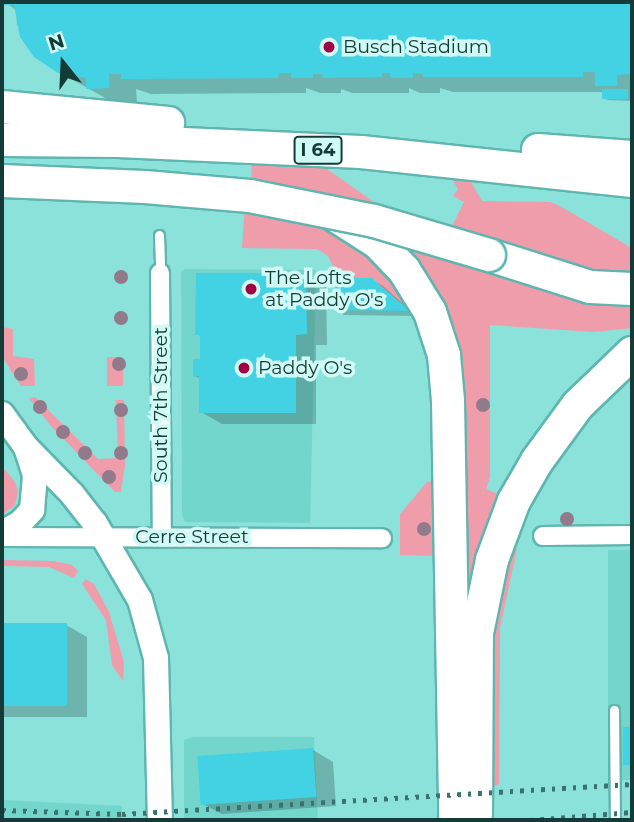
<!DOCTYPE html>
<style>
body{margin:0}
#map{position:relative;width:634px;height:822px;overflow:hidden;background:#8ae2da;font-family:Montserrat,sans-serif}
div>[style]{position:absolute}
.built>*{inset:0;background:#73d6cd;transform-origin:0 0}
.green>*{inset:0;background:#ef9dab;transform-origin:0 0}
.shadow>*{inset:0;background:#0003}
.building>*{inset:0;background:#43d1e4;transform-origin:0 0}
.roads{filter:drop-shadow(2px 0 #5eb6af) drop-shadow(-2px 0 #5eb6af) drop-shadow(0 2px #5eb6af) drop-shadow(0 -2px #5eb6af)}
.service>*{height:9px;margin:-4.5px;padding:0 4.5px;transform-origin:4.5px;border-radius:4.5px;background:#fff}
.minor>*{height:18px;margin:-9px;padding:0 9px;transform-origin:9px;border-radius:9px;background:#fff}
.secondary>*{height:24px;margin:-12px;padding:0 12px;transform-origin:12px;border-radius:12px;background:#fff}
.motorway>*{height:32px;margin:-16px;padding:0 16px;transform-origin:16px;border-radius:16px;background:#fff}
.rail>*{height:5px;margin-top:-2.5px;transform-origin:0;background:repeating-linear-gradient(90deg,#3b726d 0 3.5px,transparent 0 10.5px)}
.bridges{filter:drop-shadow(2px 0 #5eb6af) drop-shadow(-2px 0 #5eb6af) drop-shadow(0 2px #5eb6af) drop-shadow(0 -2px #5eb6af)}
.motorway-bridge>*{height:32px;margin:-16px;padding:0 16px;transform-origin:16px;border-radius:16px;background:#fff}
.trees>*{width:14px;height:14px;margin:-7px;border-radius:50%;background:#917a89}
.dots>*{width:19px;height:19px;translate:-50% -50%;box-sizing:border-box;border:4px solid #d0faf5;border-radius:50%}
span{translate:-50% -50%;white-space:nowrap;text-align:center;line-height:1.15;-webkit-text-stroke:7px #d0faf5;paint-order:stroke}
.shield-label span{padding:2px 5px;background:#d0faf5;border:2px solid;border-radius:5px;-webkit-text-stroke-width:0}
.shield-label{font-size:18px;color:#153b38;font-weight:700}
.poi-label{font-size:19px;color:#153b38}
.left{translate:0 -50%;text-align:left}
.street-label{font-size:19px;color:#153b38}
.frame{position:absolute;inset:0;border:4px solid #153b38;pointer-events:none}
.north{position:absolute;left:28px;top:28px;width:70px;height:70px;-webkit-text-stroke:5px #d0faf5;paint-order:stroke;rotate:342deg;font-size:19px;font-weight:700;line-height:28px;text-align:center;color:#153b38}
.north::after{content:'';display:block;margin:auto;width:24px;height:32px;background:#153b38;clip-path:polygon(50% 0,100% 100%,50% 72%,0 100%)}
</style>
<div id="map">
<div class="built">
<i style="clip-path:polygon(185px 269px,316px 270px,310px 523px,185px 522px,182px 515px,181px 272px)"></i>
<i style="left:608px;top:550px;width:24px;height:230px"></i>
<i style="clip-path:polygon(193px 737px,314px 737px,318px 820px,184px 820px,184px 740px)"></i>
<i style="clip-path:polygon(2px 800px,122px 806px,122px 820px,2px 820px)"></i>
</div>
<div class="green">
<i style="clip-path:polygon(252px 163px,323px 166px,392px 215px,251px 185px)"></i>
<i style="clip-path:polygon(450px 176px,468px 177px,482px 201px,550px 202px,558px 205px,632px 248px,632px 280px,623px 281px,449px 232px,464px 202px,453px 196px,458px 189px)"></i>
<i style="clip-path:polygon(245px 204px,308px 214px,360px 242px,419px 310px,410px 311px,372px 278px,332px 277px,333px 266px,328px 256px,317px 249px,242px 248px)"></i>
<i style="clip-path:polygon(397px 244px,632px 300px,632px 328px,594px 332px,490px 325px,490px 477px,486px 489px,505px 497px,472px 599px,462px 599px,460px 388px)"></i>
<i style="clip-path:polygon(2px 327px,13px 329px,13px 356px,34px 359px,35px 386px,21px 386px,3px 358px)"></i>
<i style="left:107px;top:357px;width:16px;height:29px"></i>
<i style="clip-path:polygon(35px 397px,98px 459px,118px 458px,116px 400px,124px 400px,125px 465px,121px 492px,115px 492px,51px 426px,29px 398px)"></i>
<i style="clip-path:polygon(2px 466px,15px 482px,18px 492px,15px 505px,2px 515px)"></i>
<i style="clip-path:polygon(433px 481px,434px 556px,400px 555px,400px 514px,427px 482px)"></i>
<i style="clip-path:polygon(517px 549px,500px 628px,499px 784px,491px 788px,491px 636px,508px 550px)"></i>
<i style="clip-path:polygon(2px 560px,54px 561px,72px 565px,78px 571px,74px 578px,49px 567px,2px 566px)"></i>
<i style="clip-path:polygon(86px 579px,94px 584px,109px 612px,124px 662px,123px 681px,112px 665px,106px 620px,82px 584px)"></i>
</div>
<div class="shadow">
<i style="clip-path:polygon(5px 2px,632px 2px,632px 101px,608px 100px,603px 98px,603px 92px,453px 92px,440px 88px,440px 93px,420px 93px,409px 88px,409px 93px,352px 93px,341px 89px,341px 93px,320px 93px,306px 88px,306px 93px,151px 94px,136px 89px,137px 103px,116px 104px,50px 67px,29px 49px,17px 24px,16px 10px)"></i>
<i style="clip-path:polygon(306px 275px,326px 286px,327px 345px,316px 345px,316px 424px,222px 424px,201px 412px,201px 379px,195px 376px,202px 361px,202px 337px,197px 334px)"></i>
<i style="clip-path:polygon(371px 279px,383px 286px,417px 316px,344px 315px,333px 309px)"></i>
<i style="clip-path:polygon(2px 625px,66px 625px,87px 637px,87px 717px,2px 717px)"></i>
<i style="clip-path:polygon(313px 750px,333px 762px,336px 806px,222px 814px,201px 803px)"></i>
</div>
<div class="building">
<i style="clip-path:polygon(3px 2px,632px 2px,632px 74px,617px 75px,617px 86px,595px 86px,595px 72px,583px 72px,583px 77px,423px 77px,423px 74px,413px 73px,413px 78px,390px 78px,390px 73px,382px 73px,382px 77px,323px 78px,322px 74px,313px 74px,313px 78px,291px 78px,291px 73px,279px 73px,278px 78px,121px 79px,121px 74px,109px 74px,109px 88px,86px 89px,86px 78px,58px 73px,34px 57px,20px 37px,14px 5px,3px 5px)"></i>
<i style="left:602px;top:89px;width:26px;height:10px"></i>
<i style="clip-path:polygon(196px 273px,306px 273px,307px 334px,296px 335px,296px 413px,199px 413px,199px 376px,193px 377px,193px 359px,200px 359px,200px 335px,195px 335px)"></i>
<i style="clip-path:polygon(332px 277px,372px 278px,410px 311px,332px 310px)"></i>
<i style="left:2px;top:623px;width:65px;height:83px"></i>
<i style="left:623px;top:727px;width:9px;height:38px"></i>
<i style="left:313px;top:748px;width:49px;height:116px;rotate:86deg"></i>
</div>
<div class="roads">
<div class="service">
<i style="left:159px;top:235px;width:38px;rotate:88deg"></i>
<i style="left:614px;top:710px;width:110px;rotate:89.5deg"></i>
</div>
<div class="minor">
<i style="left:160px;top:273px;width:264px;rotate:89.6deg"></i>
<i style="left:543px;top:536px;width:89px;rotate:-0.6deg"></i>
<i style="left:2px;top:537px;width:380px;rotate:0.2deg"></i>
</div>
<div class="secondary">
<i style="left:2px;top:414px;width:39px;rotate:54deg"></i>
<i style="left:25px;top:446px;width:67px;rotate:45.6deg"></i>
<i style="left:72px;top:494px;width:37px;rotate:52deg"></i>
<i style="left:95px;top:523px;width:89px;rotate:59.7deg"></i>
<i style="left:140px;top:600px;width:60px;rotate:74.6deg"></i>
<i style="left:156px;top:658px;width:162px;rotate:88.6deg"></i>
<i style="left:2px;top:533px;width:21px;rotate:-29deg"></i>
<i style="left:20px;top:523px;width:18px;rotate:-47deg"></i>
<i style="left:32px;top:510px;width:35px;rotate:-85deg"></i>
<i style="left:35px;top:475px;width:26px;rotate:-108deg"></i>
</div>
<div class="motorway">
<i style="left:2px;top:107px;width:167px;rotate:5.5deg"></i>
<i style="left:2px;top:140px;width:116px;rotate:0.5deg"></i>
<i style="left:118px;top:141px;width:243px;rotate:2.6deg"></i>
<i style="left:361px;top:152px;width:273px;rotate:6.1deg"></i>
<i style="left:538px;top:150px;width:94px;rotate:4.3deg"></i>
<i style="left:333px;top:214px;width:52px;rotate:32.5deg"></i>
<i style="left:377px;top:242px;width:39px;rotate:46deg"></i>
<i style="left:404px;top:270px;width:49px;rotate:58.2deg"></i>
<i style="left:430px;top:312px;width:45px;rotate:72deg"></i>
<i style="left:444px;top:355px;width:46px;rotate:85deg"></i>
<i style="left:448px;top:401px;width:419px;rotate:89deg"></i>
<i style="left:489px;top:255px;width:106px;rotate:17.6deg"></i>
<i style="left:590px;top:287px;width:42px;rotate:2.7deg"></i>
<i style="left:476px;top:815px;width:182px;rotate:-89.7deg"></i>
<i style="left:477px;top:633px;width:75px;rotate:-78.4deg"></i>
<i style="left:492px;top:560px;width:63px;rotate:-69.6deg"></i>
<i style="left:514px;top:501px;width:46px;rotate:-60.1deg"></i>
<i style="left:537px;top:461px;width:69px;rotate:-53.8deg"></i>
<i style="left:578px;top:405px;width:75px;rotate:-43.9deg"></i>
</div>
</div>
<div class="rail">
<i style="left:2px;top:810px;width:120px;rotate:1.9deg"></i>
<i style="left:122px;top:814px;width:511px;rotate:-3.37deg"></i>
<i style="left:530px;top:820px;width:102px;rotate:-4.5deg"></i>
</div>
<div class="bridges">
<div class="motorway-bridge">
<i style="left:2px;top:181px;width:143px;rotate:2.4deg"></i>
<i style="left:145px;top:187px;width:105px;rotate:4.9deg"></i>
<i style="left:250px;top:196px;width:126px;rotate:11.4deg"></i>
<i style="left:374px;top:221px;width:120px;rotate:16.5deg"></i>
</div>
</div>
<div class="trees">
<i style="left:121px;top:277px"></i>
<i style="left:121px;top:318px"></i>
<i style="left:119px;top:364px"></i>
<i style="left:21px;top:374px"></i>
<i style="left:483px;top:405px"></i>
<i style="left:40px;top:407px"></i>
<i style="left:121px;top:410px"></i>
<i style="left:63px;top:432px"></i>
<i style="left:85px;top:453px"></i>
<i style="left:121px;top:453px"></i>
<i style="left:109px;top:477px"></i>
<i style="left:567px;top:519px"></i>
<i style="left:424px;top:529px"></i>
</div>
<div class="dots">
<i style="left:329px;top:47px;background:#a00343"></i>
<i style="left:251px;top:289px;background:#a00343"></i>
<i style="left:244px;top:368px;background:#a00343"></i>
</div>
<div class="shield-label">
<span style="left:318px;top:150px">I 64</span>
</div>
<div class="poi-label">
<span class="left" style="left:343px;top:47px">Busch Stadium</span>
<span class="left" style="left:265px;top:289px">The Lofts<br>at Paddy O's</span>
<span class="left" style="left:258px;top:368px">Paddy O's</span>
</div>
<div class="street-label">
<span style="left:161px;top:405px;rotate:-90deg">South 7th Street</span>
<span style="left:192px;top:537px">Cerre Street</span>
</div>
<div class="frame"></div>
<div class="north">N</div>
</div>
